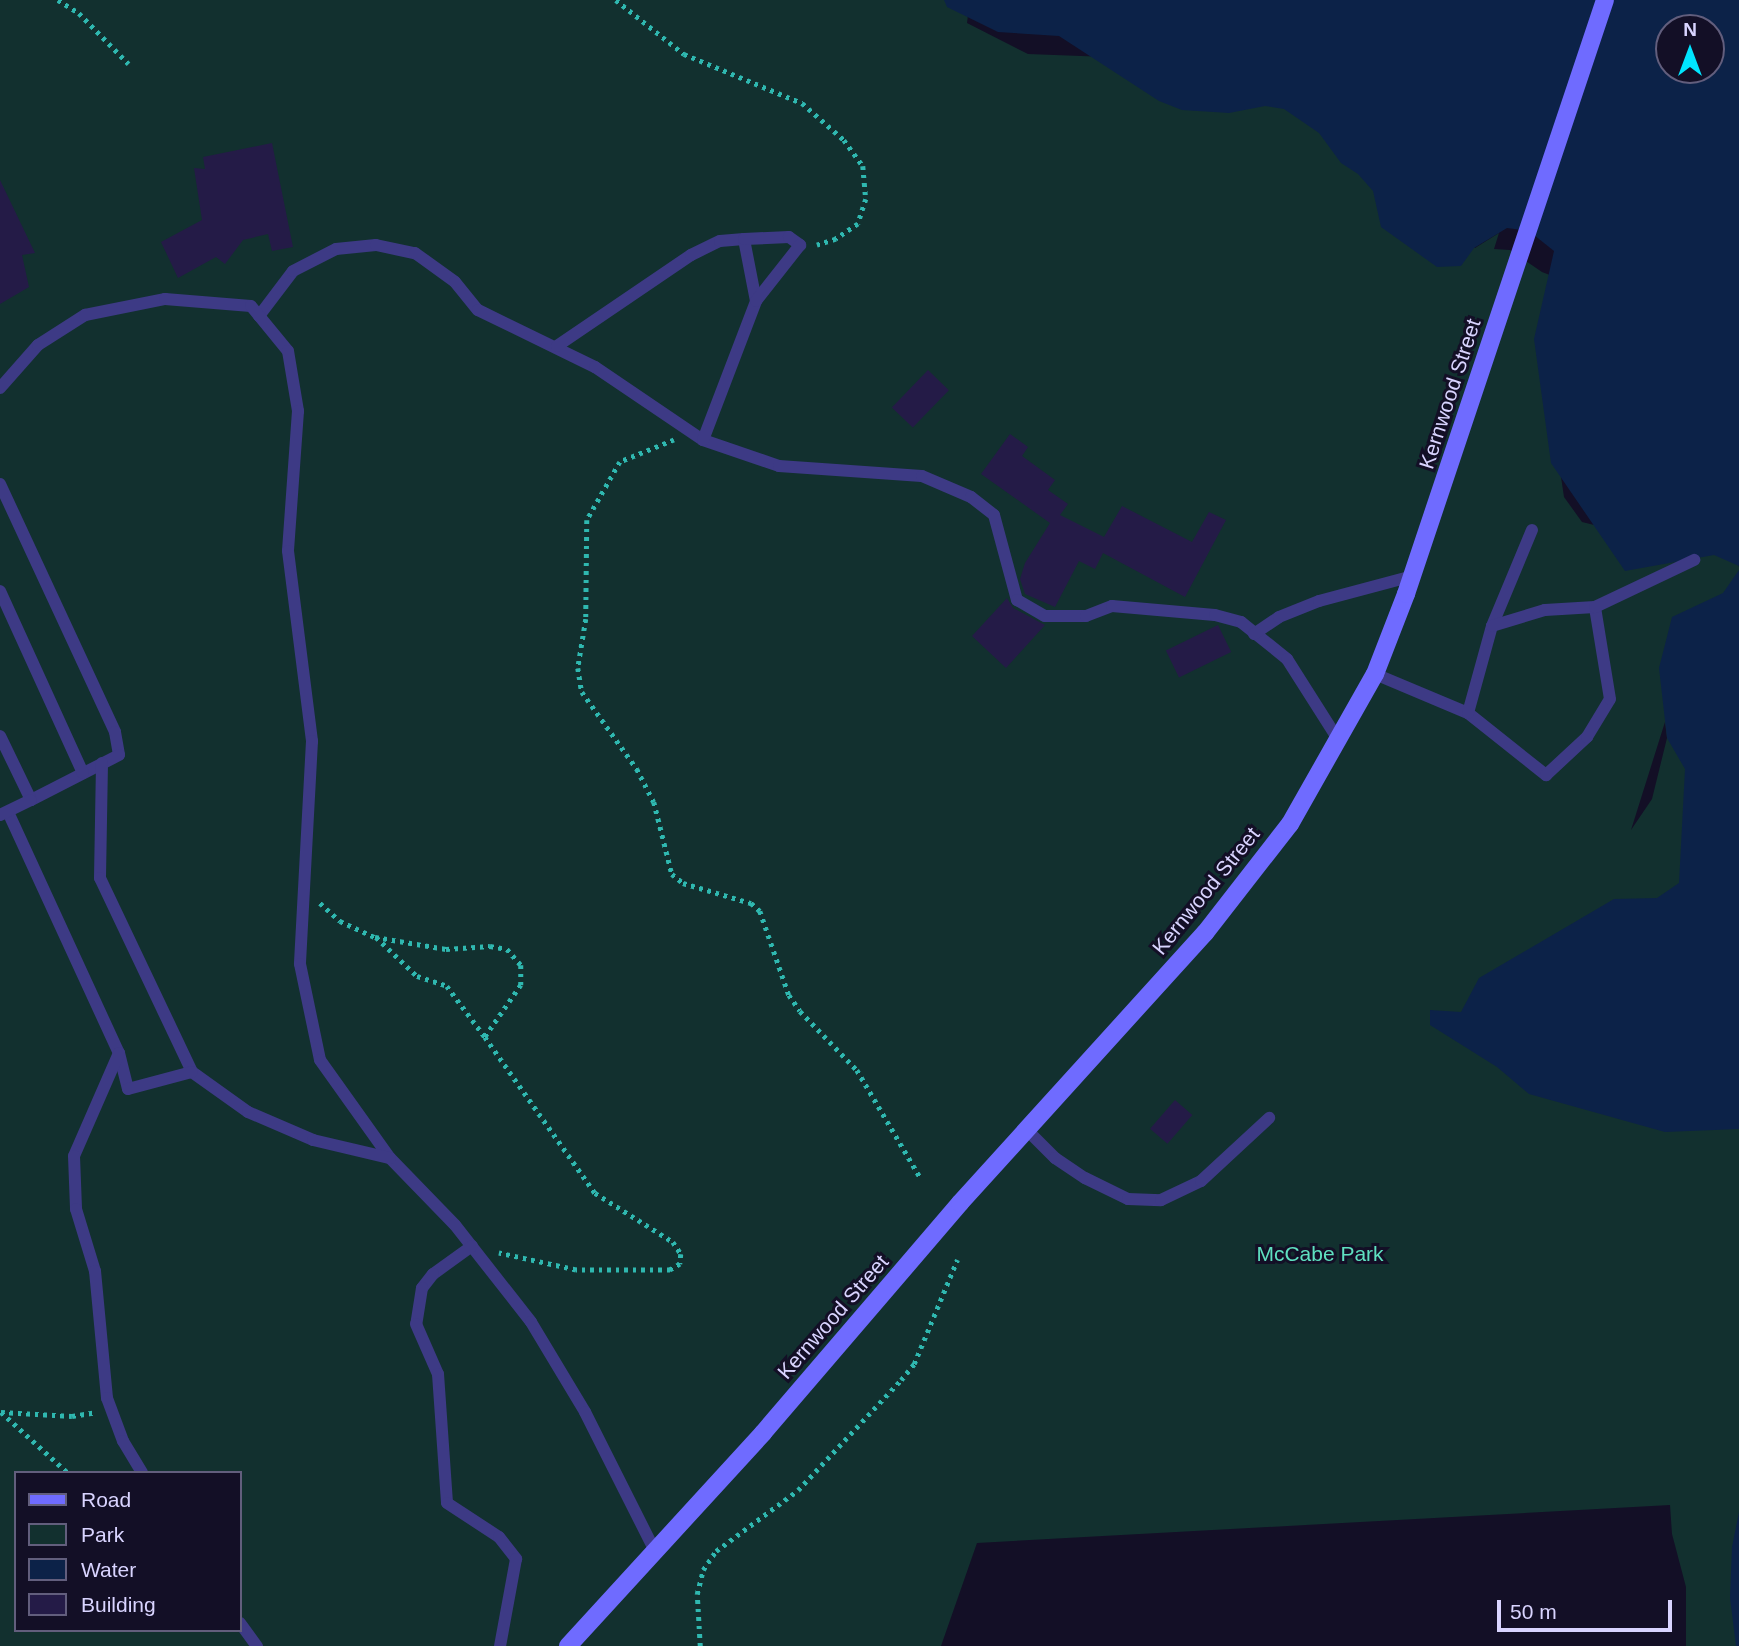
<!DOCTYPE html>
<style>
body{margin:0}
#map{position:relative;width:1739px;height:1646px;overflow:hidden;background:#130f26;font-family:Helvetica,sans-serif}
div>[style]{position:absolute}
.green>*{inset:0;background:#12302f}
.water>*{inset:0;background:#0c2248}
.building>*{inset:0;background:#241b47;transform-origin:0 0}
.path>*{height:4.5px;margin-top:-2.25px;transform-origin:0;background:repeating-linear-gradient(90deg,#2fb8b0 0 3.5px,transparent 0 8.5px)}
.lane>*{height:12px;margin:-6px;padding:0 6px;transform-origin:6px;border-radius:6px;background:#3d3a85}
.secondary>*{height:18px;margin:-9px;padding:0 9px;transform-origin:9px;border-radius:9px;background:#6f6bff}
span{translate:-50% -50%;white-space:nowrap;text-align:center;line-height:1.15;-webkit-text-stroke:6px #130f26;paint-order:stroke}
.street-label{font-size:21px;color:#d9d4ff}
.park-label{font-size:21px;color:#5fe0c0}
.legend{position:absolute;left:14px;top:1471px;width:228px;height:161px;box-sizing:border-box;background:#130f26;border:2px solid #625e7d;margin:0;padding:9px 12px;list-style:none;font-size:21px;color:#d9d4ff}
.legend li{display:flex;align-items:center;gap:14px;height:35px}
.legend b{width:35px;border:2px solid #625e7d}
.north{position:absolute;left:1655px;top:14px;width:70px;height:70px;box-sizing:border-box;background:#130f26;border:2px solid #625e7d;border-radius:50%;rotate:0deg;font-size:19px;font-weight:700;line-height:28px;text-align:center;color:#d9d4ff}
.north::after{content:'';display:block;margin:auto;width:24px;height:32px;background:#00e5ff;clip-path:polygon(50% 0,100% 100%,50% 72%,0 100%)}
.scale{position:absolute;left:1497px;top:1600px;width:175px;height:32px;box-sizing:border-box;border:4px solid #d9d4ff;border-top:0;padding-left:9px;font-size:21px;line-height:24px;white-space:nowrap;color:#d9d4ff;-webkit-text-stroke:5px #130f26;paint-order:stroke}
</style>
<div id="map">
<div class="green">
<i style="clip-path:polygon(evenodd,0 0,970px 0,967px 23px,1028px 54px,1213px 61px,1293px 85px,1475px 248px,1499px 233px,1494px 249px,1510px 250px,1542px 272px,1575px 285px,1557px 450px,1564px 497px,1582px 522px,1737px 560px,1739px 567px,1739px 1646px,1686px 1646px,1686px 1587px,1672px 1534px,1670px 1505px,977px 1543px,941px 1646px,0 1646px,0 0,1665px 722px,1667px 738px,1652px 799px,1631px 830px,1665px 722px,0 0,16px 1473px,240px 1473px,240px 1630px,16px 1630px,16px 1473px)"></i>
</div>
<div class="water">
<i style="clip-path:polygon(evenodd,944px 0,1739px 0,1739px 566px,1714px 555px,1625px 571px,1551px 463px,1534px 339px,1554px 251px,1529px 231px,1507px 228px,1474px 248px,1461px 266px,1437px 267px,1381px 227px,1373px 191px,1358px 174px,1341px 163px,1319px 133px,1284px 109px,1265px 106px,1229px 113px,1182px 110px,1159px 101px,1059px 36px,998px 32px,947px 7px,944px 0,1669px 28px,1711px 28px,1711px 70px,1669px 70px,1669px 28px)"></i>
<i style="clip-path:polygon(1739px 570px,1739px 1129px,1665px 1132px,1529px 1094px,1497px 1067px,1430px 1025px,1430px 1010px,1461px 1012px,1479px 978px,1614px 899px,1657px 898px,1679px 883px,1685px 769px,1667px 738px,1659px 668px,1672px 617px,1723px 593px)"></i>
<i style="clip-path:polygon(1739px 1512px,1739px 1646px,1736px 1646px,1730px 1598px,1732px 1547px)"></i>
</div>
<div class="building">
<i style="clip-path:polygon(272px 143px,293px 247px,272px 251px,268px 234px,243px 240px,225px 264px,216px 257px,178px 278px,161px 242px,202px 220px,194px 168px,205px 169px,203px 157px)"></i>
<i style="clip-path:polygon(0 180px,35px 253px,22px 255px,29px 287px,0 304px)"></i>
<i style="left:928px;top:370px;width:29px;height:52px;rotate:44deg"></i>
<i style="clip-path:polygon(1010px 434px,1028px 447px,1022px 456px,1055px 480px,1048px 490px,1068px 504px,1060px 515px,1104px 537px,1122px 506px,1192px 542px,1209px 512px,1226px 520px,1185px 597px,1103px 553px,1095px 569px,1079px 561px,1055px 607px,1025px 594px,1020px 579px,1025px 563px,1050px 523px,981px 474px)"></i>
<i style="clip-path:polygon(1007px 598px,1013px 608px,1045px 625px,1006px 668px,972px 636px)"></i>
<i style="left:1218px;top:625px;width:30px;height:58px;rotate:64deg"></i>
<i style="left:1175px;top:1100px;width:23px;height:38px;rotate:41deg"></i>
</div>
<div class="path">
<i style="left:58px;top:0;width:25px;rotate:32deg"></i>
<i style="left:79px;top:13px;width:71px;rotate:45.6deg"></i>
<i style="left:616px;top:0;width:87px;rotate:38.5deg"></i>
<i style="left:684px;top:54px;width:128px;rotate:22.6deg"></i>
<i style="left:802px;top:103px;width:56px;rotate:41.4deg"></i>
<i style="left:844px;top:140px;width:32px;rotate:54deg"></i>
<i style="left:863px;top:166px;width:33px;rotate:85deg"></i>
<i style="left:866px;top:199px;width:26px;rotate:108deg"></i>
<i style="left:858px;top:224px;width:27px;rotate:146deg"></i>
<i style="left:836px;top:239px;width:20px;rotate:162deg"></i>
<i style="left:674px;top:440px;width:58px;rotate:157.8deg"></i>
<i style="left:620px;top:462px;width:67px;rotate:119.6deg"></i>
<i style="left:587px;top:520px;width:99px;rotate:90.6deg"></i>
<i style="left:586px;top:619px;width:50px;rotate:99.3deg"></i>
<i style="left:578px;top:668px;width:24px;rotate:81deg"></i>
<i style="left:582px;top:692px;width:95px;rotate:54.5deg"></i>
<i style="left:637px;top:769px;width:37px;rotate:63deg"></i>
<i style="left:654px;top:802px;width:74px;rotate:76deg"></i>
<i style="left:672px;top:874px;width:14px;rotate:39deg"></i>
<i style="left:683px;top:883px;width:71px;rotate:16.4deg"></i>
<i style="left:751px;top:903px;width:12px;rotate:42deg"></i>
<i style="left:760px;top:911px;width:89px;rotate:71deg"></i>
<i style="left:789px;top:995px;width:19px;rotate:55deg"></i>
<i style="left:800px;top:1011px;width:82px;rotate:46deg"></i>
<i style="left:857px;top:1070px;width:124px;rotate:59.5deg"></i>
<i style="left:320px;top:903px;width:27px;rotate:42deg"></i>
<i style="left:340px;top:921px;width:38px;rotate:25deg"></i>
<i style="left:375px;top:937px;width:72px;rotate:9.6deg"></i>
<i style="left:446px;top:949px;width:44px;rotate:-3.9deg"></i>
<i style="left:490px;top:946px;width:17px;rotate:10deg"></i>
<i style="left:507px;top:949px;width:21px;rotate:49deg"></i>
<i style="left:521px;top:965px;width:20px;rotate:90deg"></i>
<i style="left:521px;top:985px;width:63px;rotate:124.7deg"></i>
<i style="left:485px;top:1037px;width:191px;rotate:54.8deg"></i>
<i style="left:595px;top:1193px;width:92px;rotate:32.1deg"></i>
<i style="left:673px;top:1242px;width:14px;rotate:56deg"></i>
<i style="left:681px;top:1254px;width:10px;rotate:96deg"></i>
<i style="left:680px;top:1264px;width:12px;rotate:149deg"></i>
<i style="left:670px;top:1270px;width:94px;rotate:180deg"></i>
<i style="left:576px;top:1270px;width:79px;rotate:-167.6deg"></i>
<i style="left:376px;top:937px;width:57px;rotate:43.6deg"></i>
<i style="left:417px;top:976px;width:32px;rotate:18deg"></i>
<i style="left:447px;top:986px;width:64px;rotate:53.3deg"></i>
<i style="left:1px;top:1412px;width:71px;rotate:3.2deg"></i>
<i style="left:72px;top:1416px;width:24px;rotate:-9deg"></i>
<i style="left:1px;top:1412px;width:91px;rotate:42.3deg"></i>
<i style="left:700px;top:1646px;width:52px;rotate:-93.3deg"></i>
<i style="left:697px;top:1594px;width:25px;rotate:-76deg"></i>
<i style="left:703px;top:1570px;width:23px;rotate:-56deg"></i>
<i style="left:716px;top:1551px;width:102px;rotate:-36.6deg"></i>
<i style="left:798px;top:1490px;width:151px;rotate:-46.9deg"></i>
<i style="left:901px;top:1380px;width:21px;rotate:-51deg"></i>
<i style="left:914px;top:1364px;width:113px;rotate:-67.5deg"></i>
</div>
<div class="lane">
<i style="left:259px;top:316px;width:56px;rotate:-52.9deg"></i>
<i style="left:293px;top:271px;width:48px;rotate:-27.1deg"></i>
<i style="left:336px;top:249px;width:40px;rotate:-5.7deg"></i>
<i style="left:376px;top:245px;width:40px;rotate:12deg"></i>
<i style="left:415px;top:253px;width:49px;rotate:35.9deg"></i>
<i style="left:455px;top:282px;width:36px;rotate:51deg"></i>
<i style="left:478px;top:310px;width:130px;rotate:26deg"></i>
<i style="left:595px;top:367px;width:130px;rotate:34.1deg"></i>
<i style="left:703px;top:440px;width:80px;rotate:18.9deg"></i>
<i style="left:779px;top:466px;width:143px;rotate:4deg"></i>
<i style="left:922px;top:476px;width:53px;rotate:23.2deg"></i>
<i style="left:971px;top:497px;width:29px;rotate:38deg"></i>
<i style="left:994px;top:515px;width:88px;rotate:74.9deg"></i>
<i style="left:1017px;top:600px;width:32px;rotate:30deg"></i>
<i style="left:1045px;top:616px;width:41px"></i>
<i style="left:1086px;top:616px;width:28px;rotate:-21deg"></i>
<i style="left:1112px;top:606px;width:103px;rotate:5deg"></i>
<i style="left:1215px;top:615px;width:27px;rotate:15deg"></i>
<i style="left:1241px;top:622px;width:59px;rotate:38.8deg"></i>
<i style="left:1287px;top:659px;width:97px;rotate:57.6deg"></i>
<i style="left:557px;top:346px;width:162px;rotate:-34.2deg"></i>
<i style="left:691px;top:255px;width:32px;rotate:-26deg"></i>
<i style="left:720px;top:241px;width:24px;rotate:-5deg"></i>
<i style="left:0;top:388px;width:57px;rotate:-48.5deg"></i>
<i style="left:38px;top:345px;width:56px;rotate:-32.6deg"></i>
<i style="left:85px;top:315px;width:82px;rotate:-11.3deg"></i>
<i style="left:165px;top:299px;width:86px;rotate:4.7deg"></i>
<i style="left:251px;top:306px;width:58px;rotate:50.6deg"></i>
<i style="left:288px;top:351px;width:61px;rotate:80.5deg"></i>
<i style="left:298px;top:411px;width:140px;rotate:94.1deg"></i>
<i style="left:288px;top:551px;width:192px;rotate:82.8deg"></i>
<i style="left:312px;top:741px;width:223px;rotate:93.1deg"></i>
<i style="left:300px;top:964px;width:98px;rotate:78.2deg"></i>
<i style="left:320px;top:1060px;width:120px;rotate:54.5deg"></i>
<i style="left:390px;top:1158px;width:93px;rotate:45.9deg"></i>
<i style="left:455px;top:1225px;width:123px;rotate:51.9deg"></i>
<i style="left:531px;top:1322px;width:105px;rotate:59deg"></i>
<i style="left:585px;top:1412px;width:156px;rotate:63.3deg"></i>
<i style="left:703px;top:440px;width:149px;rotate:-69.1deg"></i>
<i style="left:756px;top:301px;width:63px;rotate:-101deg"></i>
<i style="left:744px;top:239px;width:45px;rotate:-2.5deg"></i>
<i style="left:789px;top:237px;width:14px;rotate:36deg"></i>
<i style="left:800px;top:245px;width:71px;rotate:128.2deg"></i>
<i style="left:0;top:484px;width:273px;rotate:65.1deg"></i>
<i style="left:115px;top:732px;width:23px;rotate:80deg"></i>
<i style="left:119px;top:755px;width:99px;rotate:152.9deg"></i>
<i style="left:31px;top:800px;width:71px;rotate:-115.8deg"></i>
<i style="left:0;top:591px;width:200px;rotate:65.5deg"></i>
<i style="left:1492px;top:626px;width:104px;rotate:-67.4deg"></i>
<i style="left:1254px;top:634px;width:30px;rotate:-34deg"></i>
<i style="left:1279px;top:617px;width:43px;rotate:-21.8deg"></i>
<i style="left:1319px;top:601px;width:97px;rotate:-14.9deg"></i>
<i style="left:1375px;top:674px;width:101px;rotate:22.8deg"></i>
<i style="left:1468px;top:713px;width:100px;rotate:38.5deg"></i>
<i style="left:1546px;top:775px;width:56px;rotate:-42.8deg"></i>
<i style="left:1587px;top:737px;width:44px;rotate:-58.8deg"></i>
<i style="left:1610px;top:699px;width:93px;rotate:-99.3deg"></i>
<i style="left:1468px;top:713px;width:90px;rotate:-74.6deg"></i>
<i style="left:1492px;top:626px;width:55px;rotate:-16.8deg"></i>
<i style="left:1545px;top:610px;width:50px;rotate:-3.4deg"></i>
<i style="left:1595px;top:607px;width:110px;rotate:-25.4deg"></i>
<i style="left:102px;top:763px;width:115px;rotate:91deg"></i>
<i style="left:100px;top:878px;width:215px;rotate:64.6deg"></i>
<i style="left:192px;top:1072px;width:69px;rotate:35.5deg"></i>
<i style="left:248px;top:1112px;width:71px;rotate:23.3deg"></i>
<i style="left:313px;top:1140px;width:79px;rotate:13.2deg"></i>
<i style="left:8px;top:812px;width:265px;rotate:65.3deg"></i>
<i style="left:119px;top:1053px;width:37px;rotate:76deg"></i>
<i style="left:128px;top:1089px;width:66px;rotate:-14.9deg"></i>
<i style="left:0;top:815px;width:34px;rotate:-26deg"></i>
<i style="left:119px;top:1053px;width:112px;rotate:113.6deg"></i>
<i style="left:74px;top:1156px;width:53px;rotate:87.8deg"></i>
<i style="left:76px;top:1209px;width:65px;rotate:73deg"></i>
<i style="left:95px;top:1271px;width:128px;rotate:84.6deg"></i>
<i style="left:107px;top:1398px;width:46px;rotate:69.6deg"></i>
<i style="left:123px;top:1441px;width:37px;rotate:59deg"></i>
<i style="left:1027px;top:1130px;width:40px;rotate:45deg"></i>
<i style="left:1055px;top:1158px;width:36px;rotate:34deg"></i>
<i style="left:1085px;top:1178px;width:48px;rotate:26deg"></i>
<i style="left:1128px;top:1199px;width:33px;rotate:2deg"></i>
<i style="left:1161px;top:1200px;width:44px;rotate:-25.4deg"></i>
<i style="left:1201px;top:1181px;width:93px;rotate:-42.8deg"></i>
<i style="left:472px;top:1246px;width:48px;rotate:144.3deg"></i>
<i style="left:433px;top:1274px;width:18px;rotate:128deg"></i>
<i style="left:422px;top:1288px;width:36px;rotate:99deg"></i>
<i style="left:416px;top:1324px;width:55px;rotate:66.3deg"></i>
<i style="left:438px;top:1374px;width:129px;rotate:86deg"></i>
<i style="left:447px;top:1503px;width:62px;rotate:33.2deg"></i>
<i style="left:499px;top:1537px;width:28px;rotate:52deg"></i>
<i style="left:516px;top:1559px;width:88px;rotate:100.4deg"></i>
<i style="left:240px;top:1623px;width:29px;rotate:54deg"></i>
</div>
<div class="secondary">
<i style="left:568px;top:1646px;width:289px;rotate:-47.5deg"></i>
<i style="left:763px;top:1433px;width:303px;rotate:-49.4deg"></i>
<i style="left:960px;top:1203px;width:365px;rotate:-47.8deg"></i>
<i style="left:1205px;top:933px;width:138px;rotate:-52.1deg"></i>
<i style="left:1290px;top:824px;width:172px;rotate:-60.5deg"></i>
<i style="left:1375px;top:674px;width:86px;rotate:-68.8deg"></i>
<i style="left:1406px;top:594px;width:626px;rotate:-71.48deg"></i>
</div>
<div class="street-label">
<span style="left:1450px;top:394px;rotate:-72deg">Kernwood Street</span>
<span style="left:1206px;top:891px;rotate:-51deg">Kernwood Street</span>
<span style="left:833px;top:1317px;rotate:-49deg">Kernwood Street</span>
</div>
<div class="park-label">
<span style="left:1320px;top:1254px">McCabe Park</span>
</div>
<ul class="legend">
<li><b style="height:9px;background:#6f6bff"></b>Road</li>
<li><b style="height:19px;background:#12302f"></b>Park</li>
<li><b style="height:19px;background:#0c2248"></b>Water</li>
<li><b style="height:19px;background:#241b47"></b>Building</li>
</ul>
<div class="north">N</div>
<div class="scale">50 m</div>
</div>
